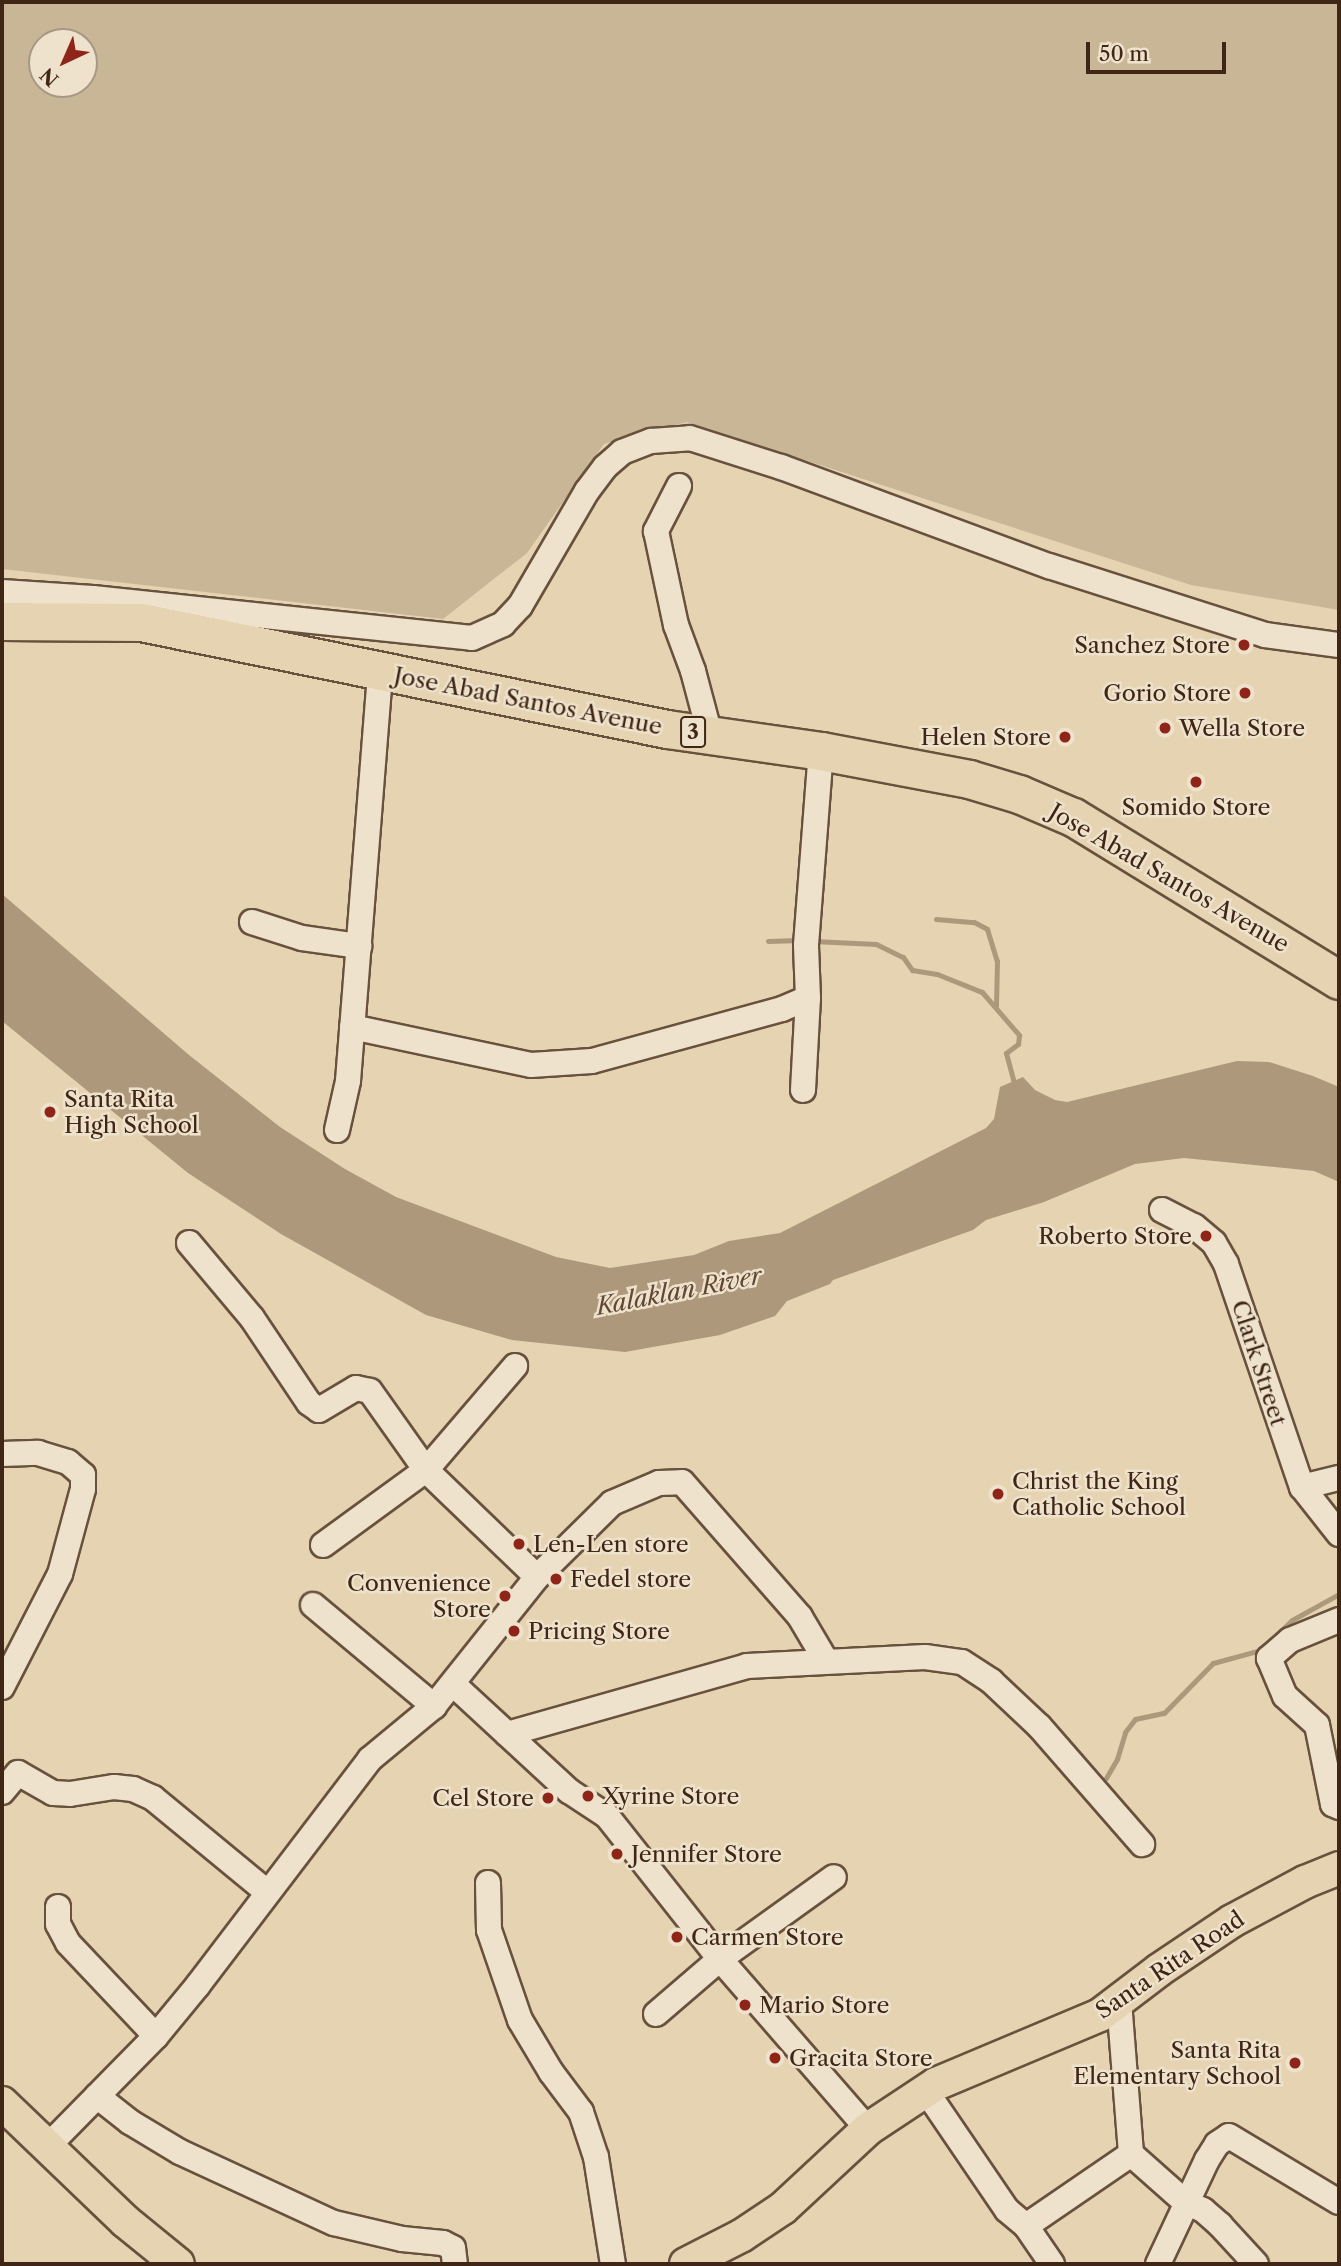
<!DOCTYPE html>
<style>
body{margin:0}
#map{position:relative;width:1341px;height:2266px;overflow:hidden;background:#e5d3b1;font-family:"Libre Caslon Text",serif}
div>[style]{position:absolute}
.green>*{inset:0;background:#c9b697}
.water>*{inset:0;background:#ad987c}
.stream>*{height:5px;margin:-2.5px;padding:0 2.5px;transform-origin:2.5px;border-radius:2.5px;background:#ad987c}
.roads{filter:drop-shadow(2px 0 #68513d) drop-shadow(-2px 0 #68513d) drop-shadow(0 2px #68513d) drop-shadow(0 -2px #68513d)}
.minor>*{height:24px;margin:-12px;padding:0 12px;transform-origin:12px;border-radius:12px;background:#eee2cc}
.major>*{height:32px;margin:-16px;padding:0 16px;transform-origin:16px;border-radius:16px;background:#e5d3b1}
.highway>*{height:37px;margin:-18.5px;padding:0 18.5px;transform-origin:18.5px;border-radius:18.5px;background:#e5d3b1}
.dots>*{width:19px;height:19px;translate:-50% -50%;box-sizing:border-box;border:4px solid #eee2cc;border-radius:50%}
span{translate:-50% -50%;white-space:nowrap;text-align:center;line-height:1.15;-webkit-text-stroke:5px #eee2cc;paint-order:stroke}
.shield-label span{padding:2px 5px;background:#eee2cc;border:2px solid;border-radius:5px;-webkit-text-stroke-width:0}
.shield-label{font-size:21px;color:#3f2616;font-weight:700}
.poi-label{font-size:23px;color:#3f2616}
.right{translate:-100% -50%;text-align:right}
.left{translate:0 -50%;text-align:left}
.street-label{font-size:23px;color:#3f2616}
.water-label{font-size:24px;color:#604835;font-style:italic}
.frame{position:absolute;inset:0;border:4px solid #3f2616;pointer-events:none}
.north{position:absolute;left:28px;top:28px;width:70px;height:70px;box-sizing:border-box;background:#eee2cc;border:2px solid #a89783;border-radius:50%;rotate:224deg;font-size:19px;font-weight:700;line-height:28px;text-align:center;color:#3f2616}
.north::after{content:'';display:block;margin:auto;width:24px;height:32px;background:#8f2418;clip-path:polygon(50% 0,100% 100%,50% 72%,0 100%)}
.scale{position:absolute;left:1086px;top:42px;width:140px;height:32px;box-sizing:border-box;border:4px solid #3f2616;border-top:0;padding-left:9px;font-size:21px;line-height:24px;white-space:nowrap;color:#3f2616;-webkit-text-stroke:5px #eee2cc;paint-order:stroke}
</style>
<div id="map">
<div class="green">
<i style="clip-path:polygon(evenodd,2px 2px,1339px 2px,1339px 610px,1191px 585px,687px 422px,604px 444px,527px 553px,443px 619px,2px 569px,2px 2px,42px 42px,84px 42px,84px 84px,42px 84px,42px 42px)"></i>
</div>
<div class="water">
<i style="clip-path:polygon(2px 894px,189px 1055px,280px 1127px,345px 1169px,396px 1197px,556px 1257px,610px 1268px,694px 1255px,729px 1241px,780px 1233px,986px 1128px,994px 1119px,1000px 1087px,1023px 1077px,1035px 1090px,1055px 1100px,1067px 1102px,1237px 1061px,1269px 1062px,1313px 1076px,1339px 1087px,1339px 1182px,1314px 1171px,1184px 1158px,1135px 1164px,1044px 1202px,986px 1220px,973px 1230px,833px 1280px,830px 1284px,787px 1301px,775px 1316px,720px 1335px,625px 1352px,512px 1340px,426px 1315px,281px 1234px,188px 1173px,2px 1021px)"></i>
</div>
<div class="stream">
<i style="left:936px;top:919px;width:38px;rotate:5deg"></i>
<i style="left:974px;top:922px;width:15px;rotate:28deg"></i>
<i style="left:987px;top:929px;width:34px;rotate:73deg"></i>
<i style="left:997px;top:961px;width:45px;rotate:91.3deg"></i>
<i style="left:768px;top:941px;width:32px;rotate:-2deg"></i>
<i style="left:813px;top:941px;width:63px;rotate:2.7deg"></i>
<i style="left:876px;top:944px;width:30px;rotate:26deg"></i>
<i style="left:903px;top:957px;width:16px;rotate:55deg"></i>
<i style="left:912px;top:970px;width:25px;rotate:9deg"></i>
<i style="left:937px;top:974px;width:48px;rotate:21.8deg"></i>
<i style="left:982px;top:992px;width:57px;rotate:49.3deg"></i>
<i style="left:1019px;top:1035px;width:9px;rotate:96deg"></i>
<i style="left:1018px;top:1044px;width:15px;rotate:143deg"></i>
<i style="left:1006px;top:1053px;width:34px;rotate:75deg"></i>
<i style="left:1106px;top:1778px;width:22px;rotate:-60deg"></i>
<i style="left:1117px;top:1759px;width:28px;rotate:-73deg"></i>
<i style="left:1125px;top:1732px;width:16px;rotate:-52deg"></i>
<i style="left:1135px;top:1719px;width:30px;rotate:-12deg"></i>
<i style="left:1164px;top:1713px;width:70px;rotate:-45.6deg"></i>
<i style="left:1213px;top:1663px;width:50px;rotate:-15.2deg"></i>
<i style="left:1261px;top:1650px;width:43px;rotate:-44.1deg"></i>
<i style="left:1292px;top:1620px;width:54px;rotate:-29deg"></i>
</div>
<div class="roads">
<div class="minor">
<i style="left:679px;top:486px;width:51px;rotate:117.1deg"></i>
<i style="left:656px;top:531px;width:96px;rotate:78deg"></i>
<i style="left:676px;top:625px;width:49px;rotate:69.7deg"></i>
<i style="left:693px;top:671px;width:66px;rotate:75.1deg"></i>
<i style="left:2px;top:592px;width:91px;rotate:3.8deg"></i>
<i style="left:93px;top:598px;width:381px;rotate:6deg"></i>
<i style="left:472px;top:638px;width:34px;rotate:-24deg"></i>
<i style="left:503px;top:624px;width:25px;rotate:-47deg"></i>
<i style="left:520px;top:606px;width:133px;rotate:-59.8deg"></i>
<i style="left:587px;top:491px;width:30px;rotate:-53deg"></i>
<i style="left:605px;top:467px;width:23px;rotate:-41deg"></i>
<i style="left:622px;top:452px;width:31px;rotate:-21deg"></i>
<i style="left:651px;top:441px;width:39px;rotate:-4deg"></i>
<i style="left:690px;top:438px;width:96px;rotate:17.7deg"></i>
<i style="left:781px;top:467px;width:286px;rotate:20.3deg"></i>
<i style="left:1049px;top:566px;width:227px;rotate:17.7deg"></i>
<i style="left:1265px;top:635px;width:75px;rotate:7.7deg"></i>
<i style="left:252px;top:922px;width:52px;rotate:17.7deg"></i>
<i style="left:302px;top:938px;width:58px;rotate:8deg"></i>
<i style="left:352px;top:1027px;width:183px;rotate:12deg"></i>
<i style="left:531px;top:1065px;width:61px;rotate:-3.8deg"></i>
<i style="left:592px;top:1061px;width:197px;rotate:-15.3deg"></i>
<i style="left:782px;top:1009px;width:28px;rotate:-23deg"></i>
<i style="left:803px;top:1090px;width:92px;rotate:-86.9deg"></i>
<i style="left:808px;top:998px;width:53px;rotate:-92.2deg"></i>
<i style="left:806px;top:945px;width:195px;rotate:-85.6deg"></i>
<i style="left:337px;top:1130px;width:50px;rotate:-77.3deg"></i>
<i style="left:348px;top:1081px;width:410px;rotate:-85.5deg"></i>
<i style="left:1162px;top:1210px;width:36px;rotate:27deg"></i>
<i style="left:1194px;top:1226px;width:26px;rotate:40deg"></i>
<i style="left:1214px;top:1243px;width:24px;rotate:60deg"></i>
<i style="left:1226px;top:1264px;width:236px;rotate:71.2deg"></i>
<i style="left:1302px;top:1487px;width:60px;rotate:51.8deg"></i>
<i style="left:189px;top:1243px;width:98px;rotate:50deg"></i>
<i style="left:252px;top:1318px;width:102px;rotate:56.2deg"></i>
<i style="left:309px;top:1403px;width:12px;rotate:35deg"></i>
<i style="left:319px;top:1410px;width:43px;rotate:-30.7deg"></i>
<i style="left:356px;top:1388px;width:14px;rotate:12deg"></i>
<i style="left:370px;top:1391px;width:97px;rotate:54.7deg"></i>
<i style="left:426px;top:1470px;width:154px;rotate:43.9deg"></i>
<i style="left:2px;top:1454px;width:36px;rotate:-2deg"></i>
<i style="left:38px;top:1453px;width:31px;rotate:17deg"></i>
<i style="left:68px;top:1462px;width:20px;rotate:41deg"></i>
<i style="left:83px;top:1475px;width:14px;rotate:90deg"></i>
<i style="left:83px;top:1489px;width:88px;rotate:105.1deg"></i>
<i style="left:60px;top:1574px;width:127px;rotate:117.2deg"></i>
<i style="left:1302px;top:1487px;width:38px;rotate:-14deg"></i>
<i style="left:323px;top:1545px;width:127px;rotate:-36.1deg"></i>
<i style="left:426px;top:1470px;width:137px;rotate:-49.4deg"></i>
<i style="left:313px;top:1605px;width:158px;rotate:39.9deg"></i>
<i style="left:1339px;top:1620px;width:53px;rotate:157.8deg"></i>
<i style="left:1290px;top:1640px;width:28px;rotate:139deg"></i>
<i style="left:1269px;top:1658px;width:41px;rotate:67.2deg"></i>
<i style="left:1285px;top:1696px;width:43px;rotate:42.2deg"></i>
<i style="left:1317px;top:1725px;width:81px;rotate:78.6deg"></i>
<i style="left:1333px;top:1804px;width:7px;rotate:27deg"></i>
<i style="left:453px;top:1684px;width:158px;rotate:42.7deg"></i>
<i style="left:569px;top:1791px;width:45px;rotate:33.3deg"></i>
<i style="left:607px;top:1816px;width:182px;rotate:51.7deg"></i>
<i style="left:720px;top:1959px;width:225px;rotate:49deg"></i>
<i style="left:507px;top:1734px;width:249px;rotate:-15.8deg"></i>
<i style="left:747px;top:1666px;width:178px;rotate:-2.9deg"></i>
<i style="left:925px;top:1657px;width:37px;rotate:8deg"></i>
<i style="left:962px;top:1662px;width:35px;rotate:33deg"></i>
<i style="left:991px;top:1681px;width:66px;rotate:43.2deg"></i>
<i style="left:1039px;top:1726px;width:157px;rotate:48.9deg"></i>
<i style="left:2px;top:1792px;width:25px;rotate:-50deg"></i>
<i style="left:18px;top:1773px;width:40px;rotate:29.7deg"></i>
<i style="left:53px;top:1793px;width:17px;rotate:3deg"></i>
<i style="left:70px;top:1794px;width:45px;rotate:-9deg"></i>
<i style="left:114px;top:1787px;width:19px;rotate:6deg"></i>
<i style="left:133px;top:1789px;width:22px;rotate:24deg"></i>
<i style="left:153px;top:1798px;width:148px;rotate:39.5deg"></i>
<i style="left:488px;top:1883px;width:47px;rotate:88.8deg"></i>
<i style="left:489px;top:1930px;width:95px;rotate:71deg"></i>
<i style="left:520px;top:2020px;width:61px;rotate:59.2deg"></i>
<i style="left:551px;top:2072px;width:50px;rotate:53.1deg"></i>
<i style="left:581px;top:2112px;width:47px;rotate:71.6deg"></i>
<i style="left:596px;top:2157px;width:108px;rotate:81deg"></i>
<i style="left:58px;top:1907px;width:17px;rotate:90deg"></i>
<i style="left:58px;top:1924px;width:21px;rotate:62deg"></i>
<i style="left:68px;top:1943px;width:128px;rotate:46.6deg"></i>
<i style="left:1119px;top:2001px;width:153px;rotate:85.5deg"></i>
<i style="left:1131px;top:2154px;width:72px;rotate:41.6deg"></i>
<i style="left:1185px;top:2202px;width:20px;rotate:24deg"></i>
<i style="left:1203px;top:2210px;width:23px;rotate:41deg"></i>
<i style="left:1220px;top:2225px;width:53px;rotate:47.3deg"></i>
<i style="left:656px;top:2014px;width:84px;rotate:-40.7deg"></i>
<i style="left:720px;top:1959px;width:140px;rotate:-35.7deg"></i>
<i style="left:926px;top:2091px;width:144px;rotate:55.8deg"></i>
<i style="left:1007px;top:2210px;width:25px;rotate:40deg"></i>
<i style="left:97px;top:2096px;width:42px;rotate:38.2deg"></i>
<i style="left:130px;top:2122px;width:58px;rotate:31deg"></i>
<i style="left:180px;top:2152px;width:170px;rotate:24.8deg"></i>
<i style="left:334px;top:2223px;width:70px;rotate:13.2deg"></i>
<i style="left:402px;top:2239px;width:41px;rotate:5.6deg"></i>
<i style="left:443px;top:2243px;width:11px;rotate:27deg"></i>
<i style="left:453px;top:2248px;width:16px;rotate:83deg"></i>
<i style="left:47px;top:2147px;width:156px;rotate:-45.5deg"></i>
<i style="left:156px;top:2036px;width:66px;rotate:-50.5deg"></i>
<i style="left:198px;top:1985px;width:284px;rotate:-52.7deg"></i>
<i style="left:370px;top:1759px;width:83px;rotate:-39.6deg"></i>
<i style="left:434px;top:1706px;width:165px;rotate:-51.4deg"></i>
<i style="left:537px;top:1577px;width:105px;rotate:-44.6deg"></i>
<i style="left:612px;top:1503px;width:51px;rotate:-23.1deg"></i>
<i style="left:659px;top:1483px;width:23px;rotate:-2deg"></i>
<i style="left:682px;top:1482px;width:179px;rotate:48.8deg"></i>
<i style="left:800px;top:1617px;width:51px;rotate:59.4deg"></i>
<i style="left:1052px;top:2264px;width:46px;rotate:-124.4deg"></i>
<i style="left:1026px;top:2226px;width:127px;rotate:-34.4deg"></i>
<i style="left:1158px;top:2264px;width:115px;rotate:-64.8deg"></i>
<i style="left:1207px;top:2160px;width:19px;rotate:-58deg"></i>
<i style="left:1217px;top:2144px;width:14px;rotate:-34deg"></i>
<i style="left:1229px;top:2136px;width:128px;rotate:31deg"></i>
</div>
<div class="major">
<i style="left:2px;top:2103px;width:170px;rotate:43.8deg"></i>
<i style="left:125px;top:2221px;width:68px;rotate:39.1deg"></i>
<i style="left:686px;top:2264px;width:62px;rotate:-27deg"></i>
<i style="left:741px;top:2236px;width:50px;rotate:-33.7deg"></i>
<i style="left:783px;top:2208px;width:116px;rotate:-42.9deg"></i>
<i style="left:868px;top:2129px;width:82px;rotate:-33.5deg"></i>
<i style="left:936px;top:2084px;width:178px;rotate:-22.8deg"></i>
<i style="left:1100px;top:2015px;width:74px;rotate:-37.3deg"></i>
<i style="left:1159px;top:1970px;width:88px;rotate:-33.9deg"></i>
<i style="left:1232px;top:1921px;width:83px;rotate:-28.1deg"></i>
<i style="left:1305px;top:1882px;width:37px;rotate:-22deg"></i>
</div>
<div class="highway">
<i style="left:2px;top:621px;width:139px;rotate:0.4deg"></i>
<i style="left:141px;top:622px;width:537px;rotate:11.5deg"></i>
<i style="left:667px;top:729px;width:156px;rotate:8.1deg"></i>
<i style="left:821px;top:751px;width:151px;rotate:10.7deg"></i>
<i style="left:969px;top:779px;width:52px;rotate:16.7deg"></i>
<i style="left:1019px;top:794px;width:59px;rotate:23.1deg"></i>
<i style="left:1073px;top:817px;width:312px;rotate:31.5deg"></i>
</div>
</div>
<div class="dots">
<i style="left:1244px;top:645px;background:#8f2418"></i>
<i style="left:1245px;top:693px;background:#8f2418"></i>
<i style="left:1165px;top:728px;background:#8f2418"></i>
<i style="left:1065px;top:737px;background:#8f2418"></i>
<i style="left:1196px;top:782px;background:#8f2418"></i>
<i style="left:50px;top:1112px;background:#8f2418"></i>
<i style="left:1206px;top:1236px;background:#8f2418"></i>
<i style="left:998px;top:1494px;background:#8f2418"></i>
<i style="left:519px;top:1544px;background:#8f2418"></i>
<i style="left:556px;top:1579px;background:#8f2418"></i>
<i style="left:505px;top:1596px;background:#8f2418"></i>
<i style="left:514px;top:1631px;background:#8f2418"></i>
<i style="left:588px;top:1796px;background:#8f2418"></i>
<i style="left:548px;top:1798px;background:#8f2418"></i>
<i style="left:617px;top:1854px;background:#8f2418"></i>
<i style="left:677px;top:1937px;background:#8f2418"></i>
<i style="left:745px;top:2005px;background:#8f2418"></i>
<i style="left:775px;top:2058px;background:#8f2418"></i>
<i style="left:1295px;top:2063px;background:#8f2418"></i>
</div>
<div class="shield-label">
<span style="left:693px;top:732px">3</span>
</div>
<div class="poi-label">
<span class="right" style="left:1230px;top:645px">Sanchez Store</span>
<span class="right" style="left:1231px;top:693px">Gorio Store</span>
<span class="left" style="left:1179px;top:728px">Wella Store</span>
<span class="right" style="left:1051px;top:737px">Helen Store</span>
<span style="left:1196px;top:807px">Somido Store</span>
<span class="left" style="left:64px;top:1112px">Santa Rita<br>High School</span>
<span class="right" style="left:1192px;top:1236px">Roberto Store</span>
<span class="left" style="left:1012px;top:1494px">Christ the King<br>Catholic School</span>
<span class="left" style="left:533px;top:1544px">Len-Len store</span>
<span class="left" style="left:570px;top:1579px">Fedel store</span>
<span class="right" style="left:491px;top:1596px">Convenience<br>Store</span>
<span class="left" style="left:528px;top:1631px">Pricing Store</span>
<span class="left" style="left:602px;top:1796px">Xyrine Store</span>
<span class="right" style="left:534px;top:1798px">Cel Store</span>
<span class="left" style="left:631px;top:1854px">Jennifer Store</span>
<span class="left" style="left:691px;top:1937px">Carmen Store</span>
<span class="left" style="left:759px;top:2005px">Mario Store</span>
<span class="right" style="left:1281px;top:2063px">Santa Rita<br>Elementary School</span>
<span class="left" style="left:789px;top:2058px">Gracita Store</span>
</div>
<div class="street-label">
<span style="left:528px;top:701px;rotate:11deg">Jose Abad Santos Avenue</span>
<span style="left:1169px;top:878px;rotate:30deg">Jose Abad Santos Avenue</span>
<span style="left:1259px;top:1363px;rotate:72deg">Clark Street</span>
<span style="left:1170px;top:1965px;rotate:-34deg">Santa Rita Road</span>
</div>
<div class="water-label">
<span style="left:679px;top:1291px;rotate:-11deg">Kalaklan River</span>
</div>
<div class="frame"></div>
<div class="north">N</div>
<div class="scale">50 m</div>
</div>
